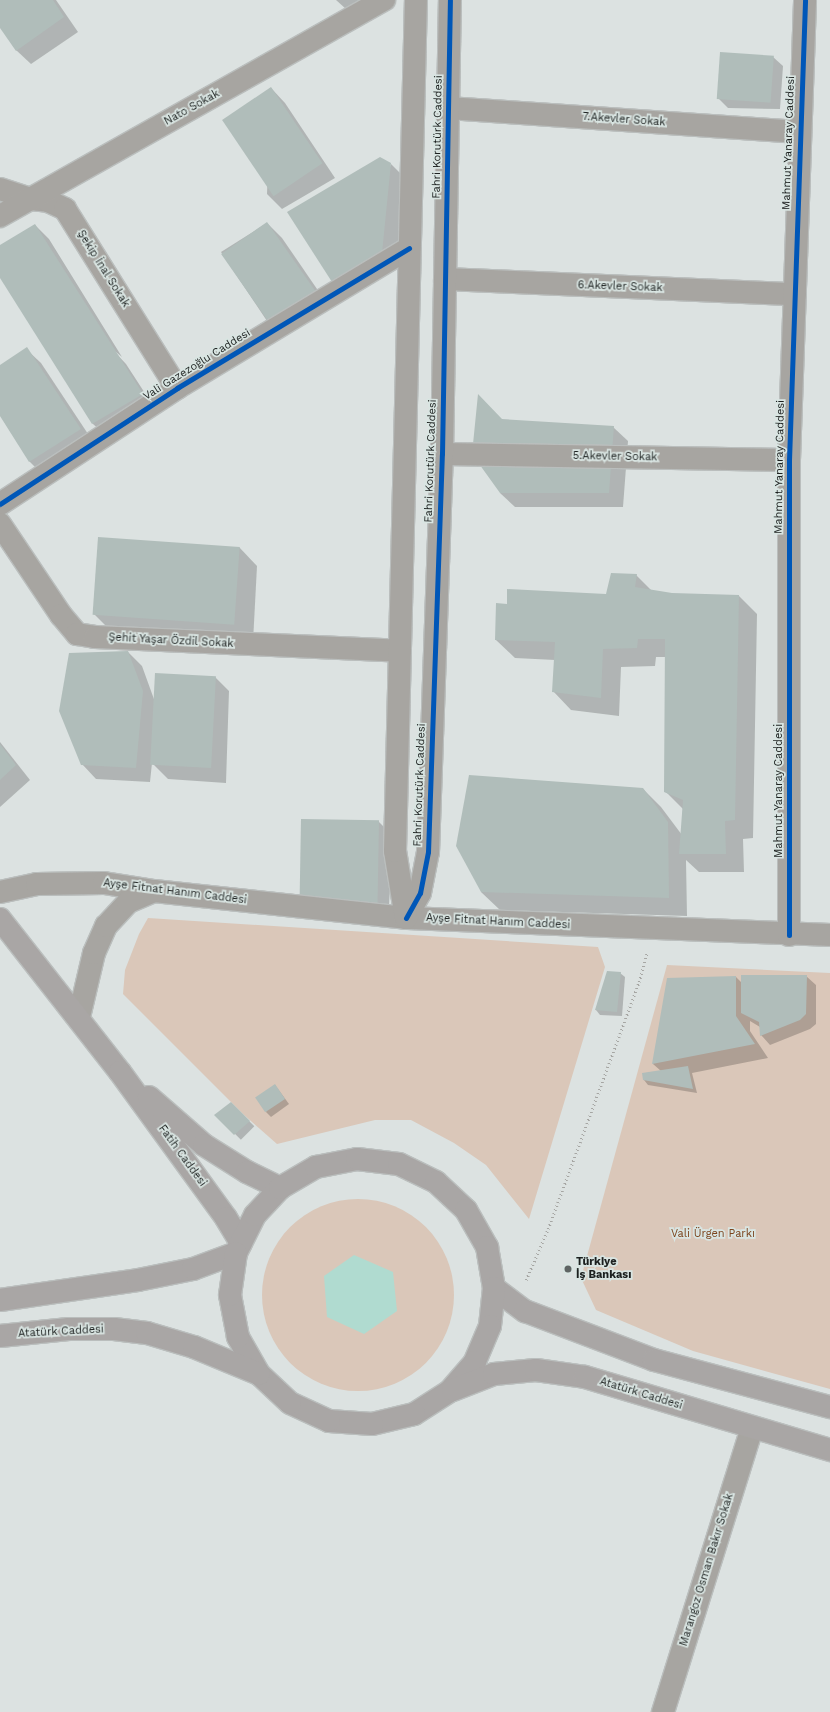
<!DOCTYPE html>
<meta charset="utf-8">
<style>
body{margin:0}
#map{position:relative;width:830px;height:1712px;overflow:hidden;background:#dce2e1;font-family:"Work Sans",sans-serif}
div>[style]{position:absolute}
.green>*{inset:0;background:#dac7b9}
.round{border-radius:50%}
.water>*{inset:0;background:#b0dbd0}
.shadow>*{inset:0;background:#0003;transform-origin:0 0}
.building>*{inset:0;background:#b0bdba;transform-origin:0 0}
.path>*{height:2.5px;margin-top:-1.25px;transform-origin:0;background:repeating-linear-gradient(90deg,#a6a6a3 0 1px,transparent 0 4px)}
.roads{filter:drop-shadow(1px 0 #babebd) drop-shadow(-1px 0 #babebd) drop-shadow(0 1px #babebd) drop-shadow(0 -1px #babebd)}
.minor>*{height:22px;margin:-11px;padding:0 11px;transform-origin:11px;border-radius:11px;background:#a7a5a1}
.major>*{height:22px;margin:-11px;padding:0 11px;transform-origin:11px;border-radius:11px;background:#a9a6a5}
.cycleway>*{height:5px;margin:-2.5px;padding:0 2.5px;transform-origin:2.5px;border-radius:2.5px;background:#0057b8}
.dots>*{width:11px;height:11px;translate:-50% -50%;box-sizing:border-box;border:2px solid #d9e5e2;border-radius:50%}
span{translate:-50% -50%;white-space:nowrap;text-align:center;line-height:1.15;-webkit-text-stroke:3.5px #d9e5e2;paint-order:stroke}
.street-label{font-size:11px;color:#1c201f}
.park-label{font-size:11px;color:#7c441c}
.poi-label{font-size:11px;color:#1c201f;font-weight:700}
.left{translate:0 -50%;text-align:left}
</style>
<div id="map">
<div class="green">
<i style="clip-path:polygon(148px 918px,598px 947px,605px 967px,529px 1219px,486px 1165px,454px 1143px,411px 1120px,375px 1120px,277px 1144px,243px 1114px,123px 994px,125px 970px,139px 934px)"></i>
<i style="clip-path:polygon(667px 965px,830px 973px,830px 1389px,693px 1351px,596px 1310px,581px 1278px)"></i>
<i class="round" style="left:262px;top:1199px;width:192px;height:192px"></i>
</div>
<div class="water">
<i style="clip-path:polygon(354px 1255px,393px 1272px,397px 1311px,364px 1334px,327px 1317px,324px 1276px)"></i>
</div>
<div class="shadow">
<i style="clip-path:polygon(0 0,56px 0,78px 32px,31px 64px,16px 50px,0 26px)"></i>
<i style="clip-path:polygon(336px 0,365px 0,346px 9px)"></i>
<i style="clip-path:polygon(773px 57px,783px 66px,780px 109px,728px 108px,719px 99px)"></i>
<i style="clip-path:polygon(271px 88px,285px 103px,335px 178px,282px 209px,267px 194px)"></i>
<i style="clip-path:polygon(391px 164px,405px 178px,396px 267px,347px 295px)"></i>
<i style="clip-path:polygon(267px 223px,282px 238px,328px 305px,281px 335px,267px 321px,221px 252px)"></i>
<i style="clip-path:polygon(35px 225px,49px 239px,122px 357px,109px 346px,126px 364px,152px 404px,103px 433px,93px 424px,0 275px,0 246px)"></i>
<i style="clip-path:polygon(26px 349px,41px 363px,94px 443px,44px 476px,30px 462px,0 415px,0 367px)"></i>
<i style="clip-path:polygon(502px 420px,613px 427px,628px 441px,623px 507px,515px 507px,500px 493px)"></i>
<i style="clip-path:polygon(239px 547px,257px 566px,253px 642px,113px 633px,94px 614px)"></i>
<i style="clip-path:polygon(636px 575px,652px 591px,672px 594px,739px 596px,757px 614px,753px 838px,743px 839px,744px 872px,699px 872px,686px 860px,687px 916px,500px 910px,481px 892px,643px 789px,661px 807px,682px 835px,683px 809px,665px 791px,666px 657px,656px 657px,655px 666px,621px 667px,619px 716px,571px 710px,553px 691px,555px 660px,515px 658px,496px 640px,508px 605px,607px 595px)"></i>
<i style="clip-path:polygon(128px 652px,142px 666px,155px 702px,215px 677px,229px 691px,226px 783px,168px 779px,152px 763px,150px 782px,96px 779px,82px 764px)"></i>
<i style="clip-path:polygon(0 742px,30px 780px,0 807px)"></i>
<i style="clip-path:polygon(378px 821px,393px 836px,388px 922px,309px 917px)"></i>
<i style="clip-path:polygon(620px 973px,625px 977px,622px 1016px,600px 1015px,596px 1010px)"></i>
<i style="clip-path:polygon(806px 976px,816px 985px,816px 1024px,810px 1029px,770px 1045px,761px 1035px,760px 1027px,750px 1021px,750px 1031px,768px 1058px,692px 1073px,697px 1093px,648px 1085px,644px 1080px,661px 1071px,653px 1064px,668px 979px,736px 977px,742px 983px)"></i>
<i style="clip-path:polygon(275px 1085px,289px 1104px,271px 1117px,266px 1112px)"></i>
<i style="left:231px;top:1103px;width:33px;height:19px;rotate:45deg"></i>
</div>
<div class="building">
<i style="clip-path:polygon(0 0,53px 0,64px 17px,16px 51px,0 28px)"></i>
<i style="left:720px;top:52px;width:54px;height:47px;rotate:4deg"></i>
<i style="left:271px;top:87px;width:92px;height:59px;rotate:56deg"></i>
<i style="clip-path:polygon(380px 157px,391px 163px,382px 253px,332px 282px,287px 212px)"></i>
<i style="left:267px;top:222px;width:84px;height:56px;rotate:55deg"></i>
<i style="clip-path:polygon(35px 224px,143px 394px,92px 424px,0 278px,0 245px)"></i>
<i style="clip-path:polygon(27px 347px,81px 429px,29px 462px,0 416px,0 365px)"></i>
<i style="clip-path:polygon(478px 394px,502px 419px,614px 426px,609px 493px,500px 493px,472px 454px)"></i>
<i style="left:98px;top:537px;width:142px;height:78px;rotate:4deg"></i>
<i style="clip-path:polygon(611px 573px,637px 574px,635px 587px,672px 593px,739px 595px,735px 820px,725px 821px,726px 854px,679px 854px,683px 800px,664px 792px,665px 639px,638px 639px,637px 648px,603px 649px,601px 698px,552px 692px,555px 642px,495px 640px,496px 603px,507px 604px,507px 589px,606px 594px)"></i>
<i style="clip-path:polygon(128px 651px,143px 691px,136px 768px,81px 765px,59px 711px,69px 653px)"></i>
<i style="left:155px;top:673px;width:61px;height:92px;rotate:3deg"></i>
<i style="clip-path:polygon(0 744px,16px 765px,0 780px)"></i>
<i style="clip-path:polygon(469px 775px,643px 788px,668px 822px,669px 898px,481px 892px,456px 846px)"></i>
<i style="left:301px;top:819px;width:78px;height:84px;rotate:1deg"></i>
<i style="clip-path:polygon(607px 971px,621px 972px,617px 1012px,595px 1010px)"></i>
<i style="clip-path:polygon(741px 975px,807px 975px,806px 1014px,800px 1020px,760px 1036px,759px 1022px,741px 1013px)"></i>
<i style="clip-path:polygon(736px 976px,736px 1016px,755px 1044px,652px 1064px,667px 978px)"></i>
<i style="clip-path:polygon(688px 1066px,693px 1089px,643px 1080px,642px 1073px)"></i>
<i style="left:275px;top:1084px;width:18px;height:24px;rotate:56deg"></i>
<i style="clip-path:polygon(231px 1102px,250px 1121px,234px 1135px,214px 1115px)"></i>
</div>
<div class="path">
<i style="left:526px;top:1280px;width:56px;rotate:-66.7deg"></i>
<i style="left:548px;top:1229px;width:263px;rotate:-69.8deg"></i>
<i style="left:639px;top:982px;width:30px;rotate:-75deg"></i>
</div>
<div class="roads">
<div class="minor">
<i style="left:448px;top:108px;width:352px;rotate:3.9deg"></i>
<i style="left:0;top:189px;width:32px;rotate:18deg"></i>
<i style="left:30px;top:199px;width:18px;rotate:6deg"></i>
<i style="left:48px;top:201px;width:19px;rotate:25deg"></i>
<i style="left:65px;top:209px;width:211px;rotate:58deg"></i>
<i style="left:0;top:216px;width:441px;rotate:-29.4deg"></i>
<i style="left:445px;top:279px;width:350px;rotate:2.5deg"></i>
<i style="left:442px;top:454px;width:347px;rotate:1deg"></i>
<i style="left:0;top:504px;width:212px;rotate:-33.2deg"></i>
<i style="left:177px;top:388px;width:271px;rotate:-31.1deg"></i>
<i style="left:0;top:524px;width:110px;rotate:56.2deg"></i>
<i style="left:61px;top:615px;width:25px;rotate:50deg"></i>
<i style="left:77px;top:634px;width:18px;rotate:9deg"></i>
<i style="left:95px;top:637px;width:305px;rotate:2.6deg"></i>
<i style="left:0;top:892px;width:38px;rotate:-12deg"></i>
<i style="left:37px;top:884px;width:67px;rotate:-0.9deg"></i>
<i style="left:104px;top:883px;width:51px;rotate:9.1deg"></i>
<i style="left:154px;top:891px;width:253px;rotate:6.1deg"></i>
<i style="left:406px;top:918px;width:424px;rotate:2.3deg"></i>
<i style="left:406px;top:918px;width:29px;rotate:-61deg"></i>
<i style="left:420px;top:893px;width:42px;rotate:-79deg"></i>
<i style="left:428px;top:852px;width:398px;rotate:-88deg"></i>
<i style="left:442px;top:454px;width:454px;rotate:-89deg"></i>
<i style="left:406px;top:918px;width:68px;rotate:-99.3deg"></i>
<i style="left:395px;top:851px;width:851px;rotate:-88.59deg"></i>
<i style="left:789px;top:935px;width:475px;rotate:-90deg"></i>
<i style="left:789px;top:460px;width:460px;rotate:-88deg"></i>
<i style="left:79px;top:1017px;width:66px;rotate:-76.8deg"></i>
<i style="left:94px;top:953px;width:30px;rotate:-66deg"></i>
<i style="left:106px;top:926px;width:33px;rotate:-47deg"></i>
<i style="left:128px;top:902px;width:28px;rotate:-23deg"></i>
<i style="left:663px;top:1712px;width:298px;rotate:-72.6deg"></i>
</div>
<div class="major">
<i style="left:0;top:919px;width:194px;rotate:51.9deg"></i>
<i style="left:120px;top:1072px;width:180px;rotate:54deg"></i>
<i style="left:226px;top:1218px;width:29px;rotate:59deg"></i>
<i style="left:149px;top:1097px;width:73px;rotate:41.1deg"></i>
<i style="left:204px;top:1145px;width:51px;rotate:32.1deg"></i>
<i style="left:247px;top:1172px;width:37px;rotate:26deg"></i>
<i style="left:494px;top:1288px;width:39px;rotate:37deg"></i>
<i style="left:525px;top:1311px;width:138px;rotate:20.8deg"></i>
<i style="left:654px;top:1360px;width:182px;rotate:15deg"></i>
<i style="left:0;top:1300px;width:139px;rotate:-8.2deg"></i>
<i style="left:138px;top:1280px;width:56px;rotate:-11.3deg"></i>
<i style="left:193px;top:1269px;width:46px;rotate:-20.4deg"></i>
<i style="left:236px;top:1253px;width:42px;rotate:-63.4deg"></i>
<i style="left:255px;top:1215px;width:37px;rotate:-47deg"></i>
<i style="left:280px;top:1188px;width:42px;rotate:-30.3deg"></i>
<i style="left:316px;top:1167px;width:42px;rotate:-11deg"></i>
<i style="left:357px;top:1159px;width:42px;rotate:6.8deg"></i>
<i style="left:399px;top:1164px;width:41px;rotate:25.9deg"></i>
<i style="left:436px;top:1182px;width:41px;rotate:43deg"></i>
<i style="left:466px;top:1210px;width:43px;rotate:60.4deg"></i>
<i style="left:487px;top:1247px;width:42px;rotate:80.3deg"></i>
<i style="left:494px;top:1288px;width:38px;rotate:96deg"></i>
<i style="left:490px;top:1326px;width:39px;rotate:113deg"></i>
<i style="left:475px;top:1362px;width:38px;rotate:131deg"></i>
<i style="left:450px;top:1391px;width:43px;rotate:147.4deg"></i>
<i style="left:414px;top:1414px;width:43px;rotate:166.6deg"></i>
<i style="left:372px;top:1424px;width:43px;rotate:-176deg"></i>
<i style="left:329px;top:1421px;width:43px;rotate:-155.2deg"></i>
<i style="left:290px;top:1403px;width:42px;rotate:-136.9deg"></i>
<i style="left:259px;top:1374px;width:43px;rotate:-119.6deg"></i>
<i style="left:238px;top:1337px;width:43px;rotate:-100.8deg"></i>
<i style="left:230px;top:1295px;width:42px;rotate:-81.9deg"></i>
<i style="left:0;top:1336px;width:69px;rotate:-5.8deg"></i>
<i style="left:69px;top:1329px;width:45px"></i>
<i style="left:114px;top:1329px;width:33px;rotate:7deg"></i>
<i style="left:147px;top:1333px;width:49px;rotate:16.6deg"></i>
<i style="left:194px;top:1347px;width:70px;rotate:22.6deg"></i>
<i style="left:453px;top:1390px;width:44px;rotate:-21.3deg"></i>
<i style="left:494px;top:1374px;width:42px;rotate:-5.4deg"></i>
<i style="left:536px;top:1370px;width:49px;rotate:8.1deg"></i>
<i style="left:585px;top:1377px;width:256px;rotate:16.6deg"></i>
</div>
</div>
<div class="cycleway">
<i style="left:0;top:504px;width:212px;rotate:-33.2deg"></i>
<i style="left:177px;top:388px;width:271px;rotate:-31.1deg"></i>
<i style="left:406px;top:918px;width:29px;rotate:-61deg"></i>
<i style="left:420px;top:893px;width:42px;rotate:-79deg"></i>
<i style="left:428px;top:852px;width:398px;rotate:-88deg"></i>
<i style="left:442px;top:454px;width:454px;rotate:-89deg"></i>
<i style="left:789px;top:935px;width:475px;rotate:-90deg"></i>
<i style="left:789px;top:460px;width:460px;rotate:-88deg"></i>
</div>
<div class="dots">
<i style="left:568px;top:1269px;background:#5f6463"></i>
</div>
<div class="street-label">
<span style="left:192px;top:108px;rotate:-29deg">Nato Sokak</span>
<span style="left:624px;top:120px;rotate:4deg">7.Akevler Sokak</span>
<span style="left:438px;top:137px;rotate:-89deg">Fahri Korutürk Caddesi</span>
<span style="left:789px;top:143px;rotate:-88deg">Mahmut Yanaray Caddesi</span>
<span style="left:103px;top:269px;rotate:58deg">Şekip İnal Sokak</span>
<span style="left:620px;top:287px;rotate:2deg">6.Akevler Sokak</span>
<span style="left:197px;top:365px;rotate:-32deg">Vali Gazezoğlu Caddesi</span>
<span style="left:615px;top:457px;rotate:1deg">5.Akevler Sokak</span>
<span style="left:431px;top:461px;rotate:-88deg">Fahri Korutürk Caddesi</span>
<span style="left:780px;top:467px;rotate:-89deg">Mahmut Yanaray Caddesi</span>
<span style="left:171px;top:641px;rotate:3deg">Şehit Yaşar Özdil Sokak</span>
<span style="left:420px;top:785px;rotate:-88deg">Fahri Korutürk Caddesi</span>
<span style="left:779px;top:791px;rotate:-90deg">Mahmut Yanaray Caddesi</span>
<span style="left:175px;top:892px;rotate:7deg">Ayşe Fitnat Hanım Caddesi</span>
<span style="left:498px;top:922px;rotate:3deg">Ayşe Fitnat Hanım Caddesi</span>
<span style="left:182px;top:1156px;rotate:54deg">Fatih Caddesi</span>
<span style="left:61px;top:1332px;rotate:-3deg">Atatürk Caddesi</span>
<span style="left:641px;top:1394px;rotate:17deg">Atatürk Caddesi</span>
<span style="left:707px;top:1570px;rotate:-73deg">Marangoz Osman Bakır Sokak</span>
</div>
<div class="park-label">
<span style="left:713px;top:1234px">Vali Ürgen Parkı</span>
</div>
<div class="poi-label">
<span class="left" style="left:576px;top:1269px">Türkiye<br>İş Bankası</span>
</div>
</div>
